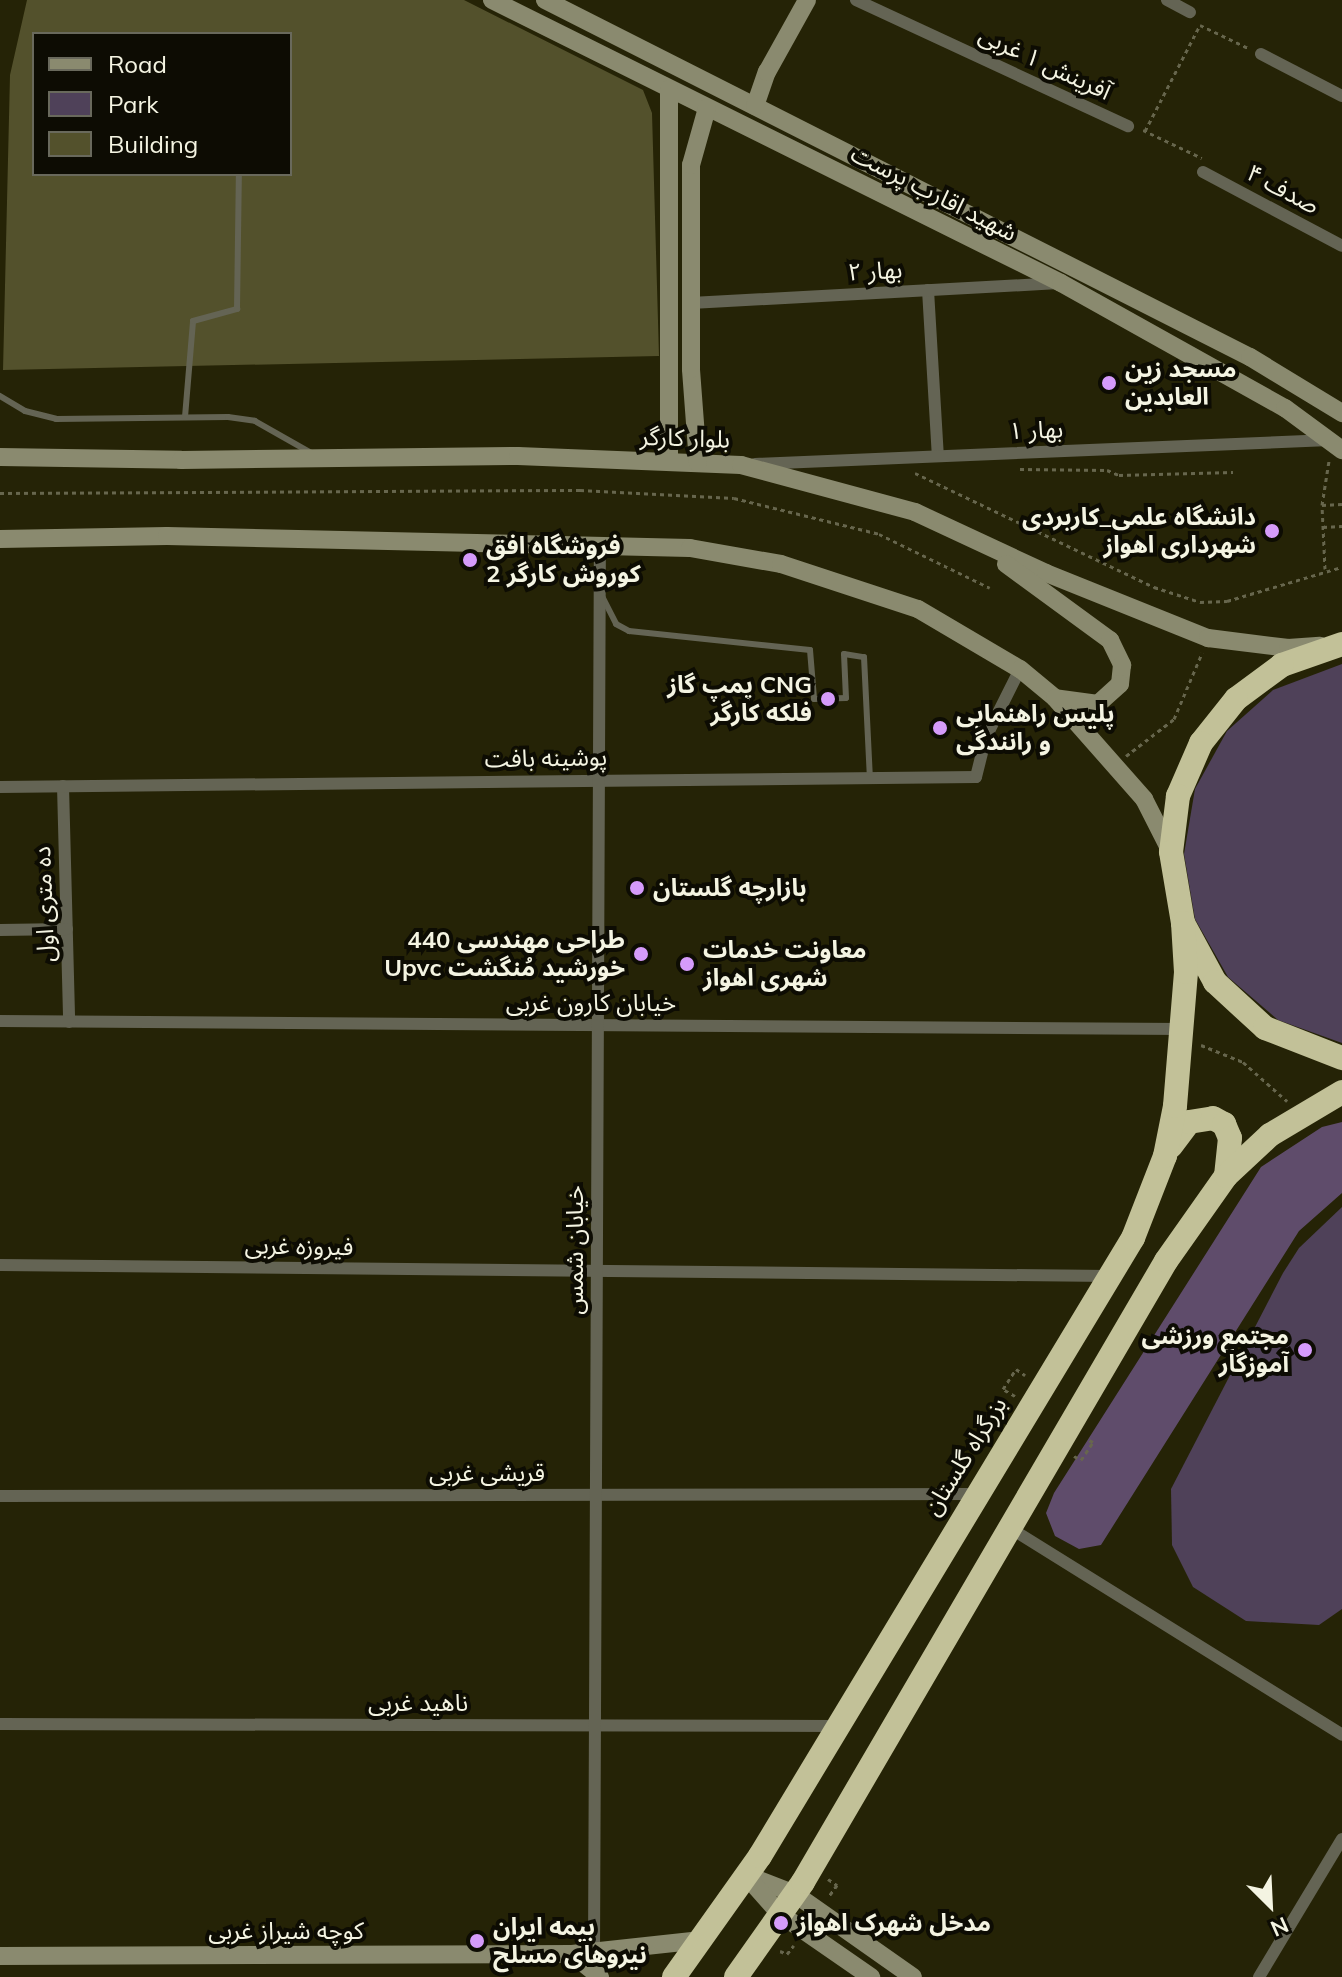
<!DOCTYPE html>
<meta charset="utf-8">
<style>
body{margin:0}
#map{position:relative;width:1342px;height:1977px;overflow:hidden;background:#252306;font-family:Mulish,"Noto Sans Arabic",sans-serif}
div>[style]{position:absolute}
.green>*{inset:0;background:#4f4159}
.forest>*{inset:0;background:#5f4c6b}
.building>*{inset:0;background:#53512c}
.path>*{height:3px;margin-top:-1.5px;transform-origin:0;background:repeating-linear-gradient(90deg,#67664d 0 4px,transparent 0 8px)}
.lane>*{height:6px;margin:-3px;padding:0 3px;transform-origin:3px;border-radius:3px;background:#646454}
.street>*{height:12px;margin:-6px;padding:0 6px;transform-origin:6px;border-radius:6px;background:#646454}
.secondary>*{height:18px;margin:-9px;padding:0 9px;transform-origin:9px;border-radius:9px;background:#8a8a6f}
.highway>*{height:24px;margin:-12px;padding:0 12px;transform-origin:12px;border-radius:12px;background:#c2c198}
.dots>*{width:22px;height:22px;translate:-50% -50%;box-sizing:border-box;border:4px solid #0d0c03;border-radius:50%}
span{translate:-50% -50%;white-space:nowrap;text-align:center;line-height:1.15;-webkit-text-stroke:8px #0d0c03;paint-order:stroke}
.street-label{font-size:24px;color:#f4f4e2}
.poi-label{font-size:24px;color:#f4f4e2;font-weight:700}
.left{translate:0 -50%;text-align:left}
.right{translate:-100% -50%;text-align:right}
.legend{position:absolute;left:32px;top:32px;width:260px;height:144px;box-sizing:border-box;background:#0d0c03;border:2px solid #69695c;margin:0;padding:10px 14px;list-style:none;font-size:24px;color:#f4f4e2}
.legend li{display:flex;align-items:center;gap:16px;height:40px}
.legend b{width:40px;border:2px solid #69695c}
.north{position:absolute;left:1230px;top:1865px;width:80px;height:80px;-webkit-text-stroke:6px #0d0c03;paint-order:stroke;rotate:156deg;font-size:22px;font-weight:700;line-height:32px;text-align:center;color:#f4f4e2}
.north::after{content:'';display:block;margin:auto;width:28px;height:36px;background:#f4f4e2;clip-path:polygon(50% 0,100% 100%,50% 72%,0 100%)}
</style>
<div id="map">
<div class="green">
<i style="clip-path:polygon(1342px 664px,1342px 1043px,1278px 1020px,1228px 977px,1195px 919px,1184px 854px,1195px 789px,1227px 731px,1273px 690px)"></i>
<i style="clip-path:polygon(1342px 1207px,1342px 1609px,1319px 1625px,1246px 1621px,1193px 1587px,1172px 1545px,1171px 1489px,1283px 1273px,1299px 1248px)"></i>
</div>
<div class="forest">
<i style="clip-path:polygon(1342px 1122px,1342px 1193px,1299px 1231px,1101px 1545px,1079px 1549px,1055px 1536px,1046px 1513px,1054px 1493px,1261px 1167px,1322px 1127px)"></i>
</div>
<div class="building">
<i style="clip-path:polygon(evenodd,27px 0,464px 0,643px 90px,652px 113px,659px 356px,3px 370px,10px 75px,27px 0,34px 34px,290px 34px,290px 174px,34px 174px,34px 34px)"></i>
</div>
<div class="path">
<i style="left:1143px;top:130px;width:65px;rotate:25.4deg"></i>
<i style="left:1145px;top:131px;width:119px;rotate:-62.6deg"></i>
<i style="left:1200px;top:25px;width:53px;rotate:25.6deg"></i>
<i style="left:1020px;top:469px;width:87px;rotate:0.7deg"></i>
<i style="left:1107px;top:470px;width:13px;rotate:23deg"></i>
<i style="left:1119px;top:475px;width:114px;rotate:-1.5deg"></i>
<i style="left:915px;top:473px;width:265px;rotate:25.5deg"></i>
<i style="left:1154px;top:587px;width:48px;rotate:18.1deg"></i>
<i style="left:1200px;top:602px;width:27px;rotate:-2deg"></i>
<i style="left:1227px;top:601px;width:120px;rotate:-16.5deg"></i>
<i style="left:0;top:493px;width:580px;rotate:-0.3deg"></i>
<i style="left:580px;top:490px;width:154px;rotate:3deg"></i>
<i style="left:734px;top:498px;width:149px;rotate:13.9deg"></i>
<i style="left:879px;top:534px;width:123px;rotate:25.9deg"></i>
<i style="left:1322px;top:505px;width:20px;rotate:-3deg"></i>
<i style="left:1323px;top:527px;width:19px;rotate:-3deg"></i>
<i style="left:1325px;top:569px;width:64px;rotate:-92.7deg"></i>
<i style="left:1322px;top:505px;width:45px;rotate:-81deg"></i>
<i style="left:1126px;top:756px;width:61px;rotate:-37.6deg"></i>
<i style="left:1174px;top:719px;width:72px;rotate:-67deg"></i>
<i style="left:1201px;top:1045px;width:45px;rotate:22deg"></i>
<i style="left:1243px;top:1062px;width:59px;rotate:41.6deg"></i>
<i style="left:1015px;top:1396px;width:14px;rotate:-150deg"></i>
<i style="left:1003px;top:1389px;width:24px;rotate:-57deg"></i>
<i style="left:1016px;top:1369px;width:11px;rotate:34deg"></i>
<i style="left:1074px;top:1456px;width:8px;rotate:30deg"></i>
<i style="left:1081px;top:1460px;width:22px;rotate:-56deg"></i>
<i style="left:1093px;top:1442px;width:7px;rotate:-153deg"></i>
<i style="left:828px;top:1879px;width:11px;rotate:34deg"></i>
<i style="left:837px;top:1885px;width:14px;rotate:126deg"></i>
<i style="left:780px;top:1951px;width:8px;rotate:23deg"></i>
<i style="left:787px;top:1954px;width:11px;rotate:-52deg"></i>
</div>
<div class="lane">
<i style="left:0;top:396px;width:29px;rotate:31deg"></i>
<i style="left:25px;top:411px;width:32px;rotate:14deg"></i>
<i style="left:56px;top:419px;width:172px;rotate:-0.7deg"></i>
<i style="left:228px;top:417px;width:27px;rotate:8deg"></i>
<i style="left:255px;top:421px;width:64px;rotate:29.7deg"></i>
<i style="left:185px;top:417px;width:96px;rotate:-85.2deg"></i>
<i style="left:193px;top:321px;width:46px;rotate:-15.3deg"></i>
<i style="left:237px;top:309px;width:135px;rotate:-89.2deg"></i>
<i style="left:603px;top:598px;width:29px;rotate:63deg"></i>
<i style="left:616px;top:624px;width:15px;rotate:28deg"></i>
<i style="left:629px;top:631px;width:182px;rotate:6deg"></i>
<i style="left:810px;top:650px;width:49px;rotate:85.3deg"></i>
<i style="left:814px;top:699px;width:32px;rotate:-2deg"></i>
<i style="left:846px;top:698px;width:44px;rotate:-92.6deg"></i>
<i style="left:844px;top:654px;width:20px;rotate:9deg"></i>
<i style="left:864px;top:657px;width:121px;rotate:87.2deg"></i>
</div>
<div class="street">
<i style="left:856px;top:0;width:300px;rotate:24.9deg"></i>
<i style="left:1167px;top:0;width:26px;rotate:28deg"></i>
<i style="left:1261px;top:54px;width:91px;rotate:27.4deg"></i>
<i style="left:1203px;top:172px;width:157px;rotate:28deg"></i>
<i style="left:928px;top:290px;width:166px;rotate:86.6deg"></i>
<i style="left:691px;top:303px;width:368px;rotate:-3.1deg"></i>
<i style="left:755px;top:464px;width:575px;rotate:-2.39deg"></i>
<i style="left:63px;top:786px;width:236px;rotate:88.5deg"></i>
<i style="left:0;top:787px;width:976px;rotate:-0.59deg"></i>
<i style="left:976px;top:777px;width:41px;rotate:-76deg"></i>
<i style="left:986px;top:737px;width:76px;rotate:-63.4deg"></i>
<i style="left:0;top:930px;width:67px;rotate:-0.9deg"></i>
<i style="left:0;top:1021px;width:1183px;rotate:0.39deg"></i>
<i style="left:0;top:1265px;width:1110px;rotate:0.57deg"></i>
<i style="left:0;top:1496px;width:974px;rotate:-0.12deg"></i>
<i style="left:1010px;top:1528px;width:391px;rotate:31.9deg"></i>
<i style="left:0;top:1724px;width:836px;rotate:0.14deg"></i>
<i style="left:594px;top:1953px;width:1406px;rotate:-89.76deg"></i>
<i style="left:1259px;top:1977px;width:161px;rotate:-59deg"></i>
</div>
<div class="secondary">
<i style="left:492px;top:0;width:635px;rotate:26.44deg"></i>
<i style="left:1061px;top:283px;width:257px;rotate:29.2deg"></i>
<i style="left:1285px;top:408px;width:71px;rotate:36.4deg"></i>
<i style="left:545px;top:0;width:790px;rotate:26.86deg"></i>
<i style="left:1250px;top:357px;width:108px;rotate:31.3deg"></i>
<i style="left:669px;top:89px;width:373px;rotate:90deg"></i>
<i style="left:755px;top:106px;width:36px;rotate:-71deg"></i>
<i style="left:767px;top:72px;width:82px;rotate:-60.9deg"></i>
<i style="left:0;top:457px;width:181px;rotate:0.9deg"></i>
<i style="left:181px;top:460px;width:337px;rotate:-0.7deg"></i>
<i style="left:518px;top:456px;width:223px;rotate:2.3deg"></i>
<i style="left:741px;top:465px;width:180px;rotate:15.1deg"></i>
<i style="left:915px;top:512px;width:145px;rotate:25deg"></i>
<i style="left:1046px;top:573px;width:175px;rotate:21.9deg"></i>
<i style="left:1208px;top:638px;width:81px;rotate:7.1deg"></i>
<i style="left:1288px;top:648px;width:32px;rotate:-4deg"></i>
<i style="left:698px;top:463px;width:94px;rotate:-94.3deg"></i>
<i style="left:691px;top:369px;width:204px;rotate:-90deg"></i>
<i style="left:691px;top:165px;width:59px;rotate:-74.3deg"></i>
<i style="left:0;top:539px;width:167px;rotate:-1deg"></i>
<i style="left:167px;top:536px;width:523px;rotate:1.31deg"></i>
<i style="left:690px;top:548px;width:92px;rotate:10deg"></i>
<i style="left:781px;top:564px;width:144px;rotate:18.2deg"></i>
<i style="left:918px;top:609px;width:118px;rotate:30.5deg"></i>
<i style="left:1020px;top:669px;width:45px;rotate:39.6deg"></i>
<i style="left:1055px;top:698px;width:135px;rotate:48.6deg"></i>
<i style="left:1144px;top:799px;width:59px;rotate:63deg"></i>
<i style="left:1006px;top:564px;width:129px;rotate:36.2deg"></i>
<i style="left:1110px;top:640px;width:28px;rotate:64deg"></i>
<i style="left:1122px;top:665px;width:19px;rotate:96deg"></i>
<i style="left:1120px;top:684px;width:30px;rotate:138deg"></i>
<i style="left:1098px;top:704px;width:43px;rotate:-172.1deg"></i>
<i style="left:746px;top:1875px;width:53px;rotate:21.2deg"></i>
<i style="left:795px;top:1894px;width:144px;rotate:35.1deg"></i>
<i style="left:749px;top:1879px;width:47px;rotate:48.5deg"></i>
<i style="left:780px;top:1914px;width:111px;rotate:34.7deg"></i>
<i style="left:572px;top:1954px;width:36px;rotate:39deg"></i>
<i style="left:0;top:1956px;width:572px;rotate:-0.2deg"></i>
<i style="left:572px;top:1954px;width:130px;rotate:-6.2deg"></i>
</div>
<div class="highway">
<i style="left:1342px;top:644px;width:64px;rotate:160.7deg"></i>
<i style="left:1282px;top:665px;width:57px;rotate:143.5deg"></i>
<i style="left:1236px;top:699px;width:56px;rotate:128.5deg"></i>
<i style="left:1201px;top:743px;width:58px;rotate:113.5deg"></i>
<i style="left:1178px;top:796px;width:56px;rotate:97.1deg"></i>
<i style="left:1171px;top:852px;width:72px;rotate:80.4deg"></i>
<i style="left:1183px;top:923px;width:67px;rotate:61.5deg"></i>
<i style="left:1215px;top:982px;width:68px;rotate:42.6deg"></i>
<i style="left:1265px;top:1028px;width:83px;rotate:21.3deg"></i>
<i style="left:1171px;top:1146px;width:30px;rotate:-53deg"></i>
<i style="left:1189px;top:1122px;width:24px;rotate:-9deg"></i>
<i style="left:1213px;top:1118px;width:13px;rotate:29deg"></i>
<i style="left:1224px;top:1124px;width:15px;rotate:67deg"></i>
<i style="left:1230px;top:1138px;width:38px;rotate:96deg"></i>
<i style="left:674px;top:1977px;width:148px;rotate:-54.6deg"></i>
<i style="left:760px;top:1856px;width:722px;rotate:-58.89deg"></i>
<i style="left:1133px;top:1238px;width:88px;rotate:-68.7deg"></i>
<i style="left:1165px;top:1156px;width:51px;rotate:-78.7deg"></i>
<i style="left:1175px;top:1106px;width:134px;rotate:-85.3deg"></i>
<i style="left:1186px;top:972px;width:49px;rotate:-93.5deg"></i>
<i style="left:736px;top:1977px;width:116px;rotate:-54.8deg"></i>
<i style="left:803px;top:1882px;width:719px;rotate:-59.69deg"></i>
<i style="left:1166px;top:1261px;width:104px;rotate:-54.8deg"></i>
<i style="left:1226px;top:1176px;width:60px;rotate:-43deg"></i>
<i style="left:1270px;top:1135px;width:84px;rotate:-30.8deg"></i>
</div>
<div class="dots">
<i style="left:1109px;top:383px;background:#d59bfa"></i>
<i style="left:1272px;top:531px;background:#d59bfa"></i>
<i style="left:470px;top:560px;background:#d59bfa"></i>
<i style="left:828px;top:699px;background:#d59bfa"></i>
<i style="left:940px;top:728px;background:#d59bfa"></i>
<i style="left:637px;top:888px;background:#d59bfa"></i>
<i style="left:641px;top:954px;background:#d59bfa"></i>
<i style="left:687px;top:964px;background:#d59bfa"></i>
<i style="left:1305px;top:1350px;background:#d59bfa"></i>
<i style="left:781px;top:1923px;background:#d59bfa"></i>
<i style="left:477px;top:1941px;background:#d59bfa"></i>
</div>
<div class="street-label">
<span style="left:1045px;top:63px;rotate:25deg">آفرینش ۱ غربی</span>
<span style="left:1283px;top:189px;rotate:28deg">صدف ۴</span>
<span style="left:934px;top:193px;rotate:27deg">شهید اقارب پرست</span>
<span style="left:875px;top:271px;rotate:-3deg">بهار ۲</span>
<span style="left:1036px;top:430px;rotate:-2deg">بهار ۱</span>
<span style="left:685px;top:438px;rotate:2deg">بلوار کارگر</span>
<span style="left:546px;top:758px;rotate:-1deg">پوشینه بافت</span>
<span style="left:44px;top:904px;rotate:-92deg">ده متری اول</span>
<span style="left:591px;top:1003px">خیابان کارون غربی</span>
<span style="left:299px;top:1246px;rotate:1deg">فیروزه غربی</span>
<span style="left:575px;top:1250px;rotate:-90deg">خیابان شمس</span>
<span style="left:965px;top:1456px;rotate:-58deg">بزرگراه گلستان</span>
<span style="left:487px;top:1473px">قریشی غربی</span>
<span style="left:418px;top:1703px">ناهید غربی</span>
<span style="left:286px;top:1931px">کوچه شیراز غربی</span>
</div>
<div class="poi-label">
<span class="left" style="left:1125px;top:383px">مسجد زین<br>العابدین</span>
<span class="right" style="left:1256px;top:531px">دانشگاه علمی_کاربردی<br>شهرداری اهواز</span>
<span class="left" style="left:486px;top:560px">فروشگاه افق<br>کوروش کارگر 2</span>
<span class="right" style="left:812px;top:699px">پمپ گاز CNG<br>فلکه کارگر</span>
<span class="left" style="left:956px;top:728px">پلیس راهنمایی<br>و رانندگی</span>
<span class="left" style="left:653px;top:888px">بازارچه گلستان</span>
<span class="right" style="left:625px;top:954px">طراحی مهندسی 440<br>Upvc خورشید مُنگشت</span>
<span class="left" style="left:703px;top:964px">معاونت خدمات<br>شهری اهواز</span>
<span class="right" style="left:1289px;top:1350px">مجتمع ورزشی<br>آموزگار</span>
<span class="left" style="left:797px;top:1923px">مدخل شهرک اهواز</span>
<span class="left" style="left:493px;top:1941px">بیمه ایران<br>نیروهای مسلح</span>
</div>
<ul class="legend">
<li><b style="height:10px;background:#8a8a6f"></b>Road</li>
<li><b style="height:22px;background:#4f4159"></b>Park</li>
<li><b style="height:22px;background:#53512c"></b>Building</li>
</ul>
<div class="north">N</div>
</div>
